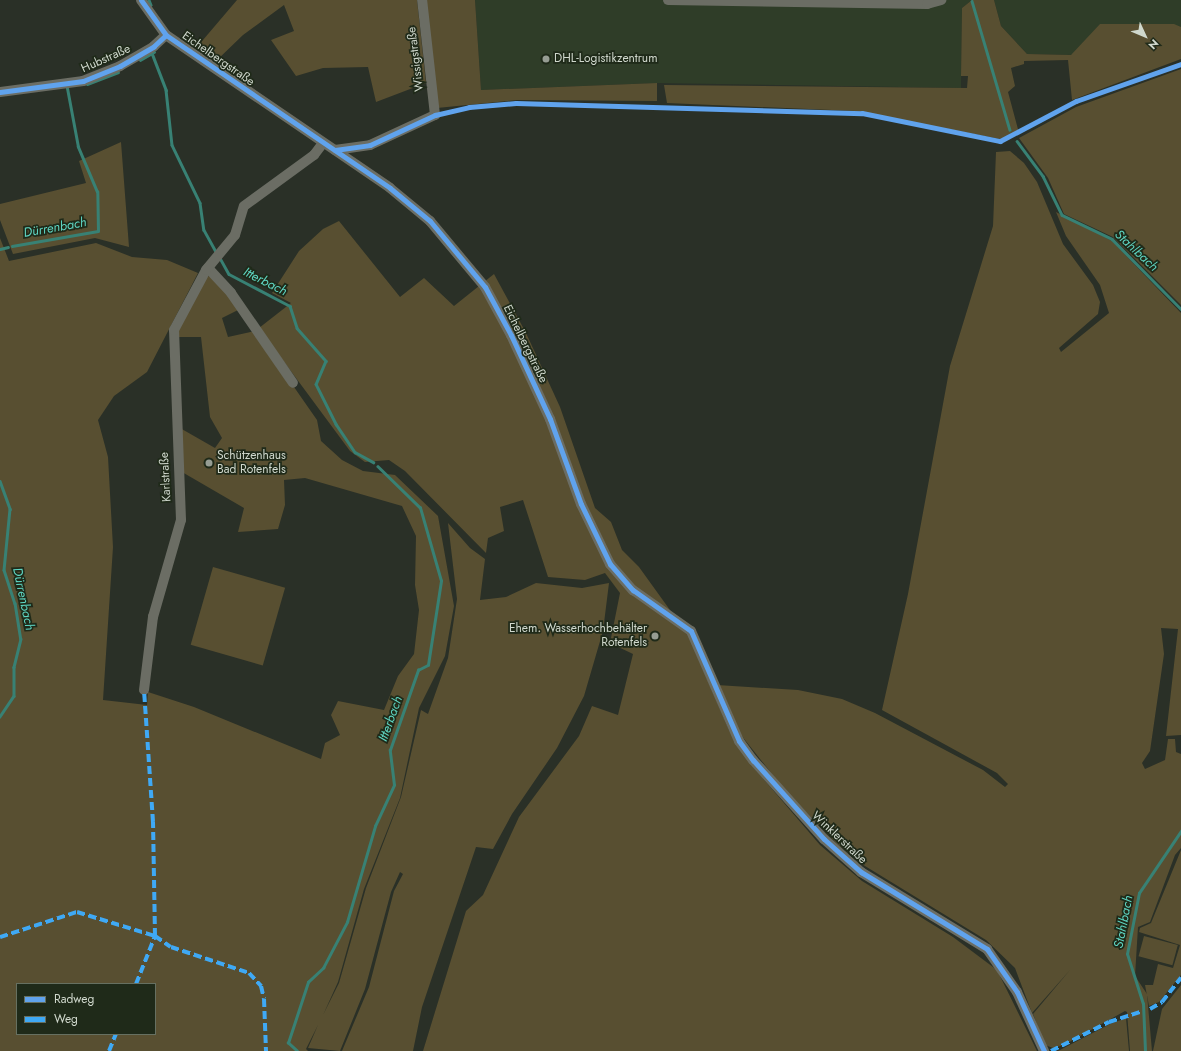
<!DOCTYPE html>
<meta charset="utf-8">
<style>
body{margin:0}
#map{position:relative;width:1181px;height:1051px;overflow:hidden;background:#2a3027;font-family:Jost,sans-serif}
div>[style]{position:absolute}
.built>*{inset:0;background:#2f3d28}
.green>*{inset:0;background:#584f31;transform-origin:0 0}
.stream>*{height:2.5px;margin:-1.25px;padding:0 1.25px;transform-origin:1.25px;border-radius:1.25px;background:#388174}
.minor>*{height:10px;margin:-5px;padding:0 5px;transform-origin:5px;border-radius:5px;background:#6b6d64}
.quiet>*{height:4px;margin-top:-2px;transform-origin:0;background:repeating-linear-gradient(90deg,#3fa9f5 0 8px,transparent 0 12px)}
.cycleway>*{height:5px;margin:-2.5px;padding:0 2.5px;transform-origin:2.5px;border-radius:2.5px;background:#60a3ed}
.dots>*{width:11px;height:11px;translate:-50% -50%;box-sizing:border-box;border:2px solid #1f2a19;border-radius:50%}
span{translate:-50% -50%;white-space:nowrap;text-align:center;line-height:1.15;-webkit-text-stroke:3.5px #1f2a19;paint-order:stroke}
.street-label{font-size:12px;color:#d0d8cd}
.poi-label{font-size:12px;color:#d0d8cd}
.left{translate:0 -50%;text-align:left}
.right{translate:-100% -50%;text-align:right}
.water-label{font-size:13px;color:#5fd6c3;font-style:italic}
.legend{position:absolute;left:16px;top:983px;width:140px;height:52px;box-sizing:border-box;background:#1f2a19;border:1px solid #667061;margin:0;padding:5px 7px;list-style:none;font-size:12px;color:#d0d8cd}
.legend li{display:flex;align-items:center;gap:8px;height:20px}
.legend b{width:20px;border:1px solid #667061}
.north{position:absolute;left:1125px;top:16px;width:40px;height:40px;-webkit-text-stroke:3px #1f2a19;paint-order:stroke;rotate:134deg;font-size:11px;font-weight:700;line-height:16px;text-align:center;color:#d0d8cd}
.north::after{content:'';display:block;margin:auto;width:14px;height:18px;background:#d0d8cd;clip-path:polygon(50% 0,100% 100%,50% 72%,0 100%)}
</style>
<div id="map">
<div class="built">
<i style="clip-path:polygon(475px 0,972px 0,962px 8px,961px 88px,657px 83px,481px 90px)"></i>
<i style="clip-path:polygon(994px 0,1181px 0,1181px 27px,1071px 55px,1027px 54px,1001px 26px)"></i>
</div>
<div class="green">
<i style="clip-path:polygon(237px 0,417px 0,426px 83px,376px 102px,368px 67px,323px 68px,296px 76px,271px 40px,294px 31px,284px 5px,243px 35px,215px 62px,197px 47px)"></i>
<i style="clip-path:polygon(424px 0,475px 0,481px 90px,657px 83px,657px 101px,517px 100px,437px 108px)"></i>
<i style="clip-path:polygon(972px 0,994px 0,1001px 26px,1027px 54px,1071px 55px,1100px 24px,1174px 24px,1181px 27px,1181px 59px,1072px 100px,1068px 60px,1024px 61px,1024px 64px,1011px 68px,1015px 86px,1008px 92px,1019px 133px,1000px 139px,855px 111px,667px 103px,664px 85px,967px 88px,968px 76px,961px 76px,962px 8px)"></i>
<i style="clip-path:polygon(1181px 69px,1181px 305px,1113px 237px,1064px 214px,1048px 178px,1019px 138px,1076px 107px)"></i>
<i style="clip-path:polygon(121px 142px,129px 247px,95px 238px,13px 254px,0 220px,0 204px,86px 183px,79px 161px)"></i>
<i style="clip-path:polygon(1010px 151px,1024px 163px,1037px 182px,1063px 244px,1093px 285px,1100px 302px,1098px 314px,1059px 348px,1061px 352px,1109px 313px,1100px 285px,1066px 236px,1056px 212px,1112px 241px,1181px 313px,1181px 735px,1166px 736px,1178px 629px,1161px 628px,1164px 654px,1150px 751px,1142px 763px,1145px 769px,1165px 760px,1168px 739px,1175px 739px,1176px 752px,1181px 754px,1181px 848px,1175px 855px,1150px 922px,1138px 927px,1135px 976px,1147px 994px,1152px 1051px,1130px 1051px,1127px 1012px,1125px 1011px,1064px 1045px,1053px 1048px,1045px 1045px,1033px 1014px,1070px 970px,1032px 1013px,1015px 968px,986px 940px,865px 866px,836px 843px,784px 789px,741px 735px,717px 685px,798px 690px,842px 699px,875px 713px,983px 770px,1005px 787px,1008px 784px,997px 773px,882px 710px,908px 594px,950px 366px,993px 226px,996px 152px)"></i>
<i style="clip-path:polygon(339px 221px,400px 297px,424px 278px,454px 306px,494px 274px,526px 333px,560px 407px,595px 508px,611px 522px,622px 550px,639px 567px,688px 635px,729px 730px,749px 762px,820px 845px,862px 881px,953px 937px,997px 970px,1037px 1051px,423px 1051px,466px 911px,483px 895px,519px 817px,579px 736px,592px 706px,618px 715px,633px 654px,610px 643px,620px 593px,605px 573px,585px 580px,548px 577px,523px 500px,500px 507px,504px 531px,488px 538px,486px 553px,405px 471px,389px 460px,365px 462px,350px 451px,259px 328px,291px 303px,272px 293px,299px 251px,323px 229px)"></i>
<i style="clip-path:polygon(evenodd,0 238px,9px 261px,96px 243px,132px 257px,167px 260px,198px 273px,147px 372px,114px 396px,98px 420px,108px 457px,113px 547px,103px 700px,147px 705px,148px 692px,194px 707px,321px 759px,325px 743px,340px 735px,331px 715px,338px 701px,384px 710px,398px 676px,414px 654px,419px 610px,415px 585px,416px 536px,402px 506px,305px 478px,284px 480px,285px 505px,278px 529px,238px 532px,244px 508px,182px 472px,180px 428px,215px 448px,222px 438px,210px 417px,201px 337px,178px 337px,179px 329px,207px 276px,213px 277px,240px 309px,222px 318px,228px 337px,255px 331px,317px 420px,321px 441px,342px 460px,363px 471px,395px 475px,438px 516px,454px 606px,445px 656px,419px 708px,400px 798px,364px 889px,338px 982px,323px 1015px,339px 983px,366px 888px,401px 797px,421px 710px,428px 714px,448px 658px,457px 599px,448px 523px,470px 548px,485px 559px,480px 600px,506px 597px,536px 583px,582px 588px,609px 583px,603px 631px,584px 696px,557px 748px,512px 814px,493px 849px,476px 847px,422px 1007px,413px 1051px,342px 1051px,369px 987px,394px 891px,403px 874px,400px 872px,391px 892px,365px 989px,340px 1051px,308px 1048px,318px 1025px,306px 1049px,308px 1051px,0 1051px,0 238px,17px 984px,155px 984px,155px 1034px,17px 1034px,17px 984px)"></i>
<i style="left:213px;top:567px;width:75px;height:81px;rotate:16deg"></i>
<i style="clip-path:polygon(1181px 850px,1181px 975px,1159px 1002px,1149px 1006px,1145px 985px,1153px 985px,1158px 964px,1173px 968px,1180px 945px,1139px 932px,1140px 928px,1151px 923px)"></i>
<i style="left:1144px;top:936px;width:35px;height:21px;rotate:15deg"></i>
<i style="clip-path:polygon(1181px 985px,1181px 1051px,1153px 1051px,1162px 1009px)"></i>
<i style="clip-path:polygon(1126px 1018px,1129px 1051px,1058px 1051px,1110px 1024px)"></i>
</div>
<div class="stream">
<i style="left:149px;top:0;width:5px;rotate:68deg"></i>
<i style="left:972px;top:1px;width:134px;rotate:73.6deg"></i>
<i style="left:152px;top:53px;width:40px;rotate:69deg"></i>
<i style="left:166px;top:90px;width:55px;rotate:83.8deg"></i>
<i style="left:172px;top:145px;width:64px;rotate:64.2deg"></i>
<i style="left:200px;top:203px;width:27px;rotate:82deg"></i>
<i style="left:204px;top:230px;width:25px;rotate:61deg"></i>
<i style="left:140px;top:60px;width:16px;rotate:-30deg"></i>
<i style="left:87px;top:84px;width:33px;rotate:-21deg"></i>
<i style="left:1017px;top:141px;width:44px;rotate:53.4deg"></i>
<i style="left:1043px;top:176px;width:43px;rotate:64deg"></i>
<i style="left:1062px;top:215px;width:55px;rotate:25.6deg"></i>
<i style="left:1112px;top:239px;width:98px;rotate:45.4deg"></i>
<i style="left:12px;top:246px;width:87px;rotate:-9.9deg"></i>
<i style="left:98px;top:231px;width:39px;rotate:-91deg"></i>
<i style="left:97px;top:192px;width:49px;rotate:-112.9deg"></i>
<i style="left:78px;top:147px;width:60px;rotate:-100.6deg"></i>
<i style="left:0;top:249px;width:8px;rotate:-14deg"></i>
<i style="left:220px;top:258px;width:18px;rotate:61deg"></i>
<i style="left:229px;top:274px;width:69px;rotate:27.7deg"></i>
<i style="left:290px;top:306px;width:23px;rotate:72deg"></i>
<i style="left:297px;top:328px;width:44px;rotate:48.7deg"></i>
<i style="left:326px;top:361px;width:25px;rotate:113deg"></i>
<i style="left:316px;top:384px;width:45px;rotate:63.4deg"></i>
<i style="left:336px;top:424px;width:34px;rotate:56deg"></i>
<i style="left:355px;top:452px;width:21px;rotate:29deg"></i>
<i style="left:0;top:481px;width:30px;rotate:70deg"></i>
<i style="left:10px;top:509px;width:61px;rotate:95.6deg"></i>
<i style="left:4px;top:570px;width:35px;rotate:72deg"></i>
<i style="left:15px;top:603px;width:36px;rotate:81deg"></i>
<i style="left:21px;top:639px;width:29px;rotate:104deg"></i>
<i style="left:14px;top:667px;width:29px;rotate:90deg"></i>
<i style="left:14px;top:696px;width:25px;rotate:124deg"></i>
<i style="left:297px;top:1051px;width:12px;rotate:-138deg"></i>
<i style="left:288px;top:1043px;width:64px;rotate:-71.8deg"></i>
<i style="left:308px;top:982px;width:21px;rotate:-43deg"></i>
<i style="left:323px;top:968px;width:52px;rotate:-62.4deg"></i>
<i style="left:347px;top:922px;width:100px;rotate:-73.7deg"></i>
<i style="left:375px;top:826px;width:45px;rotate:-65.1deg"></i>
<i style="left:394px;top:785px;width:35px;rotate:-97deg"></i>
<i style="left:390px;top:750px;width:85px;rotate:-70.7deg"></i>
<i style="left:418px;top:670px;width:11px;rotate:-27deg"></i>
<i style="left:428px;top:665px;width:85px;rotate:-81.2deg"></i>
<i style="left:441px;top:581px;width:76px;rotate:-106deg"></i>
<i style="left:420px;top:508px;width:59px;rotate:-135.7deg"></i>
<i style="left:1145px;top:1051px;width:47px;rotate:-92.4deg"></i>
<i style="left:1143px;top:1004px;width:52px;rotate:-107.7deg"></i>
<i style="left:1127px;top:954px;width:62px;rotate:-78.9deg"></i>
<i style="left:1139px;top:893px;width:75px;rotate:-55.9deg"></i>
</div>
<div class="minor">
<i style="left:141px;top:0;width:43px;rotate:54.5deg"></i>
<i style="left:166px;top:35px;width:271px;rotate:34.3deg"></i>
<i style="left:390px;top:188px;width:52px;rotate:39.5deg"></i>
<i style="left:430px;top:221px;width:86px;rotate:50.2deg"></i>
<i style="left:485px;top:287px;width:55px;rotate:61.6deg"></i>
<i style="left:511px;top:335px;width:93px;rotate:65.1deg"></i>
<i style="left:550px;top:419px;width:90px;rotate:70deg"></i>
<i style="left:581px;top:504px;width:67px;rotate:64.2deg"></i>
<i style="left:610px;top:564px;width:35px;rotate:49deg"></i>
<i style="left:633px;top:590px;width:71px;rotate:35.3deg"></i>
<i style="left:691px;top:631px;width:120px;rotate:66.4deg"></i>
<i style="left:739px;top:741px;width:24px;rotate:54deg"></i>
<i style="left:753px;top:760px;width:106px;rotate:48.1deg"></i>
<i style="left:824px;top:839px;width:50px;rotate:41.7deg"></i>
<i style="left:861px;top:872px;width:148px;rotate:31.4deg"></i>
<i style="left:987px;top:949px;width:52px;rotate:55.1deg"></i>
<i style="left:1017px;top:992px;width:65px;rotate:65.4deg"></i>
<i style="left:668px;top:0;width:259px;rotate:0.9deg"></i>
<i style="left:927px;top:4px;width:15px;rotate:-16deg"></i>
<i style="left:0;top:92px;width:84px;rotate:-7.5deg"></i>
<i style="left:83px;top:81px;width:40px;rotate:-22deg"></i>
<i style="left:120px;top:66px;width:39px;rotate:-30deg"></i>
<i style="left:154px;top:46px;width:16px;rotate:-43deg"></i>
<i style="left:335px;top:150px;width:35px;rotate:-8deg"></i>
<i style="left:370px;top:145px;width:72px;rotate:-24.8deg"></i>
<i style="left:435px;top:115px;width:116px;rotate:-96.4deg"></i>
<i style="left:208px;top:268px;width:34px;rotate:47deg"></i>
<i style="left:231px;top:293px;width:109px;rotate:55.4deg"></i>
<i style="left:144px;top:690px;width:74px;rotate:-83deg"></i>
<i style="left:153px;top:617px;width:101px;rotate:-73.9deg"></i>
<i style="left:181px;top:520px;width:190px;rotate:-92.1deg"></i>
<i style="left:174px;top:330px;width:68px;rotate:-61.9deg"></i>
<i style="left:206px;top:270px;width:45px;rotate:-50.4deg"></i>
<i style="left:235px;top:235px;width:30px;rotate:-73deg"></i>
<i style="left:244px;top:206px;width:87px;rotate:-36.1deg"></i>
<i style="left:314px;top:155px;width:15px;rotate:-53deg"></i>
</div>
<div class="quiet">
<i style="left:0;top:937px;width:81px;rotate:-18deg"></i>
<i style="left:77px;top:912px;width:82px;rotate:17.1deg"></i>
<i style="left:155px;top:936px;width:19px;rotate:35deg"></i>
<i style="left:171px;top:947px;width:82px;rotate:18.4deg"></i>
<i style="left:249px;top:973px;width:18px;rotate:47deg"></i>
<i style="left:261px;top:986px;width:13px;rotate:77deg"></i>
<i style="left:264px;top:999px;width:52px;rotate:87.8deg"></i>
<i style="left:136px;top:984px;width:52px;rotate:-68.4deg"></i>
<i style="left:155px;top:936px;width:114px;rotate:-91deg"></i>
<i style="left:153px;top:822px;width:132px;rotate:-93.9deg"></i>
<i style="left:1150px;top:1009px;width:14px;rotate:-30deg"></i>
<i style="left:1162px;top:1002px;width:31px;rotate:-52deg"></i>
<i style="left:109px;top:1051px;width:18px;rotate:-68deg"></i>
<i style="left:1051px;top:1051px;width:65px;rotate:-26.6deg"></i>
<i style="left:1109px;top:1022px;width:33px;rotate:-18deg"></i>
</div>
<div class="cycleway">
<i style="left:141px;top:0;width:43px;rotate:54.5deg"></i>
<i style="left:166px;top:35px;width:271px;rotate:34.3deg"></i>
<i style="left:390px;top:188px;width:52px;rotate:39.5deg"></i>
<i style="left:430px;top:221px;width:86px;rotate:50.2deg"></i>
<i style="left:485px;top:287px;width:55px;rotate:61.6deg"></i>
<i style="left:511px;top:335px;width:93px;rotate:65.1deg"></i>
<i style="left:550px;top:419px;width:90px;rotate:70deg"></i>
<i style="left:581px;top:504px;width:67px;rotate:64.2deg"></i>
<i style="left:610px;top:564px;width:35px;rotate:49deg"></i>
<i style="left:633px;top:590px;width:71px;rotate:35.3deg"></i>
<i style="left:691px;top:631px;width:120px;rotate:66.4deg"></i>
<i style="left:739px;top:741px;width:24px;rotate:54deg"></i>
<i style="left:753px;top:760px;width:106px;rotate:48.1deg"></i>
<i style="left:824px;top:839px;width:50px;rotate:41.7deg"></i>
<i style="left:861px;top:872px;width:148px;rotate:31.4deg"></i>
<i style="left:987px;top:949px;width:52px;rotate:55.1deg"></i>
<i style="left:1017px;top:992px;width:65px;rotate:65.4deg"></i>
<i style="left:0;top:92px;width:84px;rotate:-7.5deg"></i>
<i style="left:83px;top:81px;width:40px;rotate:-22deg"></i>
<i style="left:120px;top:66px;width:39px;rotate:-30deg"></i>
<i style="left:154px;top:46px;width:16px;rotate:-43deg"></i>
<i style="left:335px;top:150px;width:35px;rotate:-8deg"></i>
<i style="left:370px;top:145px;width:72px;rotate:-24.8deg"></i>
<i style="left:435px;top:115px;width:35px;rotate:-13deg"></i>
<i style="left:469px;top:107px;width:47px;rotate:-4.9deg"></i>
<i style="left:516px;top:103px;width:346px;rotate:1.7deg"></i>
<i style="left:862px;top:113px;width:141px;rotate:11.5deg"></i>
<i style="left:1000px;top:141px;width:86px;rotate:-27.8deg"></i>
<i style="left:1076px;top:101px;width:111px;rotate:-19.4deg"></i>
</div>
<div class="dots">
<i style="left:546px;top:59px;background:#969d93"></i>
<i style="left:209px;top:463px;background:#969d93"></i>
<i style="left:655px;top:636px;background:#969d93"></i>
</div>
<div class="street-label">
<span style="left:106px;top:59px;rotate:-24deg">Hubstraße</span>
<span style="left:218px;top:59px;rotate:35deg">Eichelbergstraße</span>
<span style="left:416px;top:59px;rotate:-97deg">Wissigstraße</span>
<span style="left:525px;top:344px;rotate:64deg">Eichelbergstraße</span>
<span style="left:166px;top:477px;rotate:-93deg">Karlstraße</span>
<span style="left:839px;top:838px;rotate:43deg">Winklerstraße</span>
</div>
<div class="poi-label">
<span class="left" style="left:554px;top:59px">DHL-Logistikzentrum</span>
<span class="left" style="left:217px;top:463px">Schützenhaus<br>Bad Rotenfels</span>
<span class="right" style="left:647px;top:636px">Ehem. Wasserhochbehälter<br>Rotenfels</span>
</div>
<div class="water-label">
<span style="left:55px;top:228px;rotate:-10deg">Dürrenbach</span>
<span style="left:1136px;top:251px;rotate:43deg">Stahlbach</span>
<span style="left:265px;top:282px;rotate:27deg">Itterbach</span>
<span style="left:23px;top:599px;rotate:78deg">Dürrenbach</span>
<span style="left:391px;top:719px;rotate:-70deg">Itterbach</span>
<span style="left:1124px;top:922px;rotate:-79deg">Stahlbach</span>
</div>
<ul class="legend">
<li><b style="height:5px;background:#60a3ed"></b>Radweg</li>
<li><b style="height:5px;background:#3fa9f5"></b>Weg</li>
</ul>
<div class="north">N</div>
</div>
